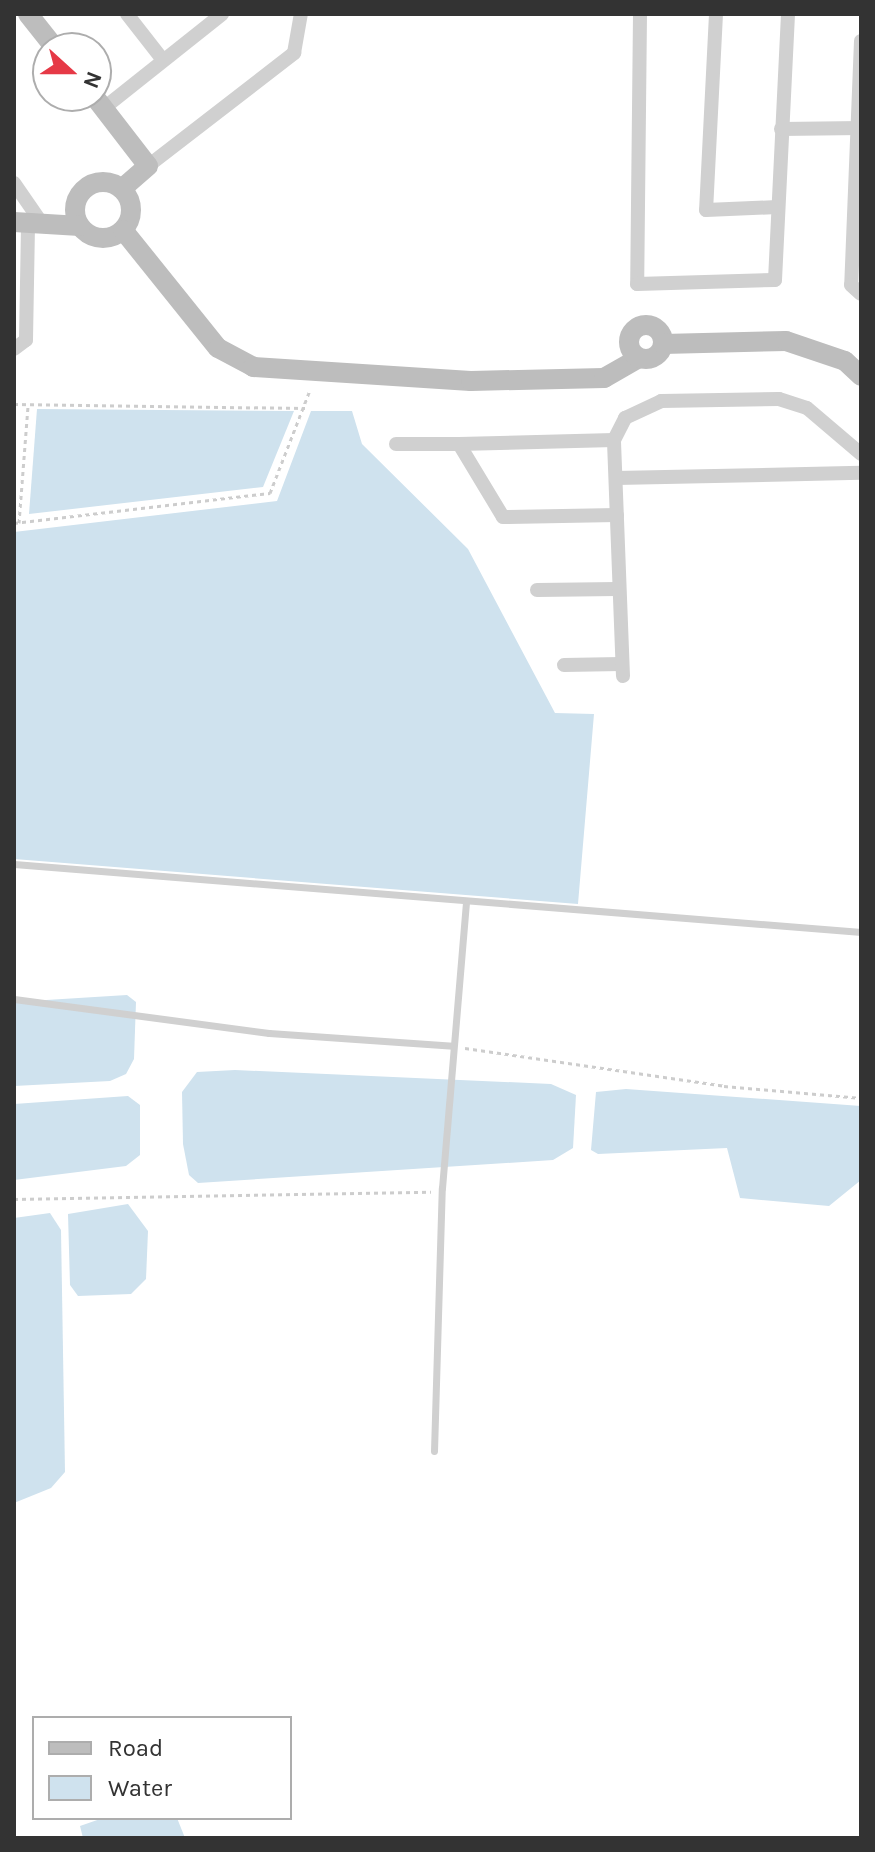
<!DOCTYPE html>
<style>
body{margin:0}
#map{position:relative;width:875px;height:1852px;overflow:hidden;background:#fff;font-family:Karla,sans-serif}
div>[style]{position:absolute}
.water>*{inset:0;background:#cfe2ee}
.path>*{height:3px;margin-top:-1.5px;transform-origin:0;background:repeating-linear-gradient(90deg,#cdcdcd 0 4px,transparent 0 8px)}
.lane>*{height:7px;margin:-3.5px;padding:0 3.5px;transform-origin:3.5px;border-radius:3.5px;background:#d0d0d0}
.street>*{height:14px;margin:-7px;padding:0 7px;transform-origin:7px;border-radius:7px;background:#d0d0d0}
.secondary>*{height:20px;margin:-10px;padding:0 10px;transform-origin:10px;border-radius:10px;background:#bdbdbd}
.secondary>.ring{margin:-10px;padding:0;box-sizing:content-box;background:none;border:20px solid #bdbdbd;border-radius:50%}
span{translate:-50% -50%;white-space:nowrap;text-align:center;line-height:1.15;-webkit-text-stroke:8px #fff;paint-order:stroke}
.frame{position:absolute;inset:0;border:16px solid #333;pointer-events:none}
.legend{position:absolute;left:32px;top:1716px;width:260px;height:104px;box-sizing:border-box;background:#fff;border:2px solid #adadad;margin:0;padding:10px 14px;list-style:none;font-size:24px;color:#333}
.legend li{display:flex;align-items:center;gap:16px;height:40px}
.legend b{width:40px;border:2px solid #adadad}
.north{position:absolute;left:32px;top:32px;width:80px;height:80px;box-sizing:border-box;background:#fff;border:2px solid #adadad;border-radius:50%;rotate:111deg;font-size:22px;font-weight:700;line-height:32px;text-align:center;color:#333}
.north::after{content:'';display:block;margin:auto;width:28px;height:36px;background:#e63946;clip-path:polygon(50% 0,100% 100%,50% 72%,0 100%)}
</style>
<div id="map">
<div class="water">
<i style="clip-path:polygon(37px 409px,294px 411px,263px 487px,29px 514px)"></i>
<i style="clip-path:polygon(311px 411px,352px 411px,362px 444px,468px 549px,555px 713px,594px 714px,578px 904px,14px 859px,14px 532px,277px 501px)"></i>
<i style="clip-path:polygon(127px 995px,136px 1002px,134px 1059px,126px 1074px,110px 1081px,14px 1086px,14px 1002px)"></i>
<i style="clip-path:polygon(235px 1070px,551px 1084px,576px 1095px,573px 1148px,553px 1160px,198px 1183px,189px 1175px,183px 1144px,182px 1092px,197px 1072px)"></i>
<i style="clip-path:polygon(626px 1089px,861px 1106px,861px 1180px,829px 1206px,740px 1198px,727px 1148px,598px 1154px,591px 1150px,596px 1092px)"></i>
<i style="clip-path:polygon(128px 1096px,140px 1105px,140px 1155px,126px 1166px,14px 1180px,14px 1104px)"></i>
<i style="clip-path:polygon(128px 1204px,148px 1231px,146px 1279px,131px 1294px,78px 1296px,70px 1285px,68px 1214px)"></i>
<i style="clip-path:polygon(50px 1213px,61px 1230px,65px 1472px,51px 1488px,14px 1503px,14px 1218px)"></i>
<i style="clip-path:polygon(103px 1818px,177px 1818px,185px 1838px,83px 1838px,80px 1826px)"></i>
</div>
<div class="path">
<i style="left:14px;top:404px;width:291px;rotate:0.8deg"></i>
<i style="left:14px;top:523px;width:258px;rotate:-6.7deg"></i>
<i style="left:270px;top:493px;width:110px;rotate:-68.8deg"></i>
<i style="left:19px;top:523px;width:118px;rotate:-85.6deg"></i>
<i style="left:465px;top:1048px;width:262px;rotate:8.3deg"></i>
<i style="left:724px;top:1086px;width:138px;rotate:5deg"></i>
<i style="left:14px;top:1199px;width:417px;rotate:-1deg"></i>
<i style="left:636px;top:1838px;width:55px"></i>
</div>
<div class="lane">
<i style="left:14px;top:864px;width:850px;rotate:4.59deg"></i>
<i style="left:14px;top:999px;width:257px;rotate:7.6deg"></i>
<i style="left:269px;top:1033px;width:184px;rotate:4deg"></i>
<i style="left:434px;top:1451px;width:263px;rotate:-88.3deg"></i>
<i style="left:442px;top:1188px;width:288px;rotate:-85.2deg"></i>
</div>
<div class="street">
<i style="left:127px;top:14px;width:58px;rotate:52deg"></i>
<i style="left:640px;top:14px;width:270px;rotate:90.6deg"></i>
<i style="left:637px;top:284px;width:138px;rotate:-1.7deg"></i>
<i style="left:775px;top:280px;width:266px;rotate:-87.2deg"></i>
<i style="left:716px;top:14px;width:196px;rotate:92.9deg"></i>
<i style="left:706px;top:210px;width:71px;rotate:-2.4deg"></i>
<i style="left:861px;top:41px;width:244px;rotate:92.3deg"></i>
<i style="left:851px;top:285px;width:13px;rotate:42deg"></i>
<i style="left:104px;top:108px;width:151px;rotate:-38.5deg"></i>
<i style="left:781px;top:129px;width:80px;rotate:-0.7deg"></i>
<i style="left:148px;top:166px;width:185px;rotate:-37.7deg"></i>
<i style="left:294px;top:53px;width:40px;rotate:-80deg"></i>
<i style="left:14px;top:183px;width:47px;rotate:55.3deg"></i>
<i style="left:14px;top:349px;width:15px;rotate:-37deg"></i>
<i style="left:26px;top:340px;width:117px;rotate:-89deg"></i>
<i style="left:614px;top:440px;width:155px;rotate:178.5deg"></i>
<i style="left:459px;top:444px;width:85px;rotate:58.9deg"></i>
<i style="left:503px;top:517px;width:114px;rotate:-1deg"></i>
<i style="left:396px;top:444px;width:63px"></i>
<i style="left:616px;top:478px;width:245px;rotate:-1.2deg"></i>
<i style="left:537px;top:590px;width:80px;rotate:-0.7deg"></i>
<i style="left:564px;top:665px;width:57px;rotate:-1deg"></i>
<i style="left:623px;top:676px;width:236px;rotate:-92.2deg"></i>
<i style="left:614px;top:440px;width:25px;rotate:-63deg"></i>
<i style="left:625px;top:418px;width:40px;rotate:-25deg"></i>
<i style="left:661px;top:401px;width:118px;rotate:-1deg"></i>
<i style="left:779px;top:399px;width:29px;rotate:18deg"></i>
<i style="left:807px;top:408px;width:71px;rotate:40.4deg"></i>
</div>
<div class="secondary">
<i style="left:28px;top:14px;width:43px;rotate:51.5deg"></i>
<i style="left:94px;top:96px;width:88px;rotate:52.4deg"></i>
<i style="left:148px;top:166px;width:35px;rotate:139deg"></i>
<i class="ring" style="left:75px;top:182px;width:36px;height:36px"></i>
<i style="left:14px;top:222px;width:66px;rotate:3.5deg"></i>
<i style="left:123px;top:230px;width:151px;rotate:51.2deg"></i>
<i style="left:218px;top:348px;width:40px;rotate:28deg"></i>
<i style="left:253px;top:367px;width:218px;rotate:3.7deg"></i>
<i style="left:471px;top:381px;width:133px;rotate:-1.3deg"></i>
<i style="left:604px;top:378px;width:40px;rotate:-29.7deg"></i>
<i class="ring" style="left:629px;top:325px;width:14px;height:14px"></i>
<i style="left:663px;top:344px;width:123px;rotate:-1.4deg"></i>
<i style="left:786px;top:341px;width:62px;rotate:18.7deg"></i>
<i style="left:845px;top:361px;width:22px;rotate:43deg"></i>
</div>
<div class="frame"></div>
<ul class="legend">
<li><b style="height:10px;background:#bdbdbd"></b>Road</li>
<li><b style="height:22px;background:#cfe2ee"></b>Water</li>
</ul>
<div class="north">N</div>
</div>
